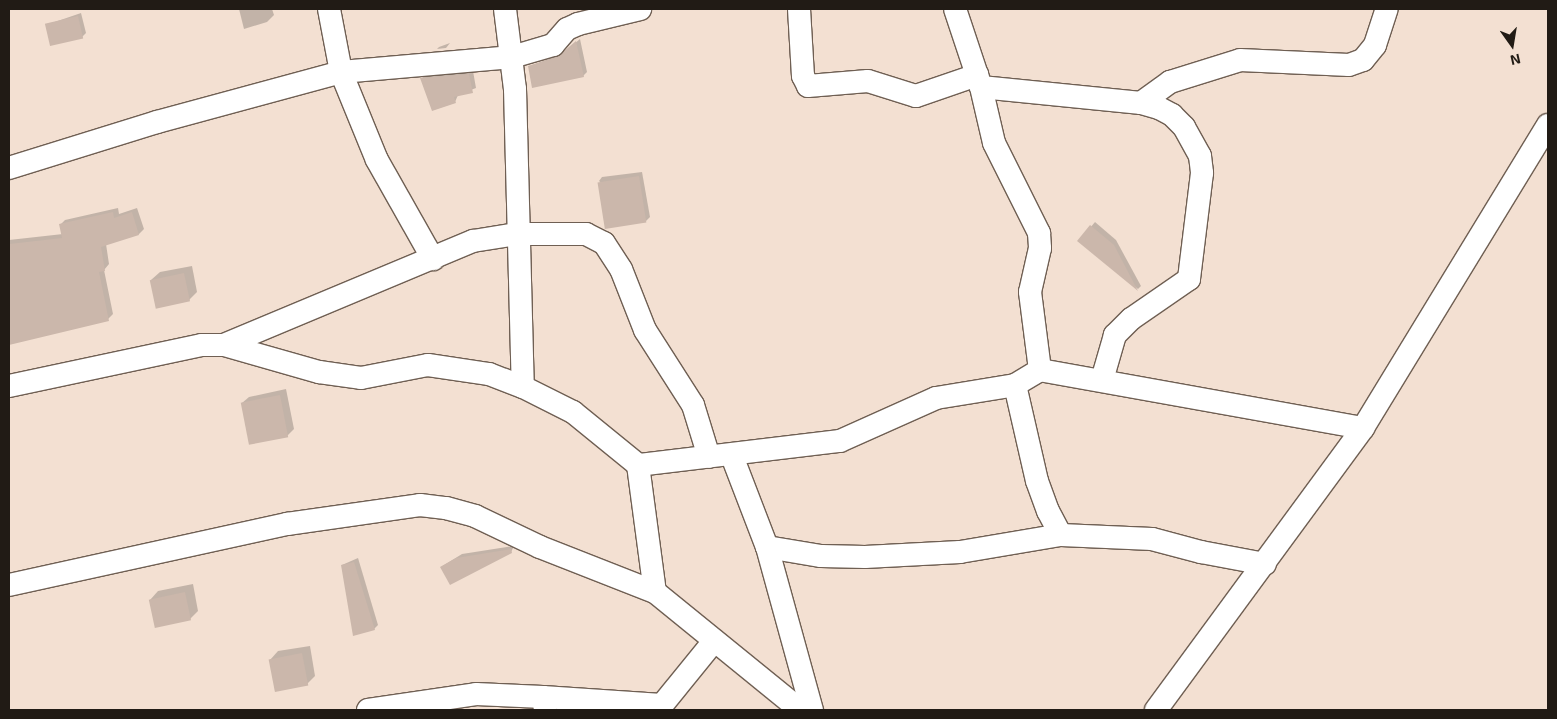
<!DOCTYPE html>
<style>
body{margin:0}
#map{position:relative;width:1557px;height:719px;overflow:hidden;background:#f3e0d2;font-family:"Exo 2",sans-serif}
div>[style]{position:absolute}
.shadow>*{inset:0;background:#0003}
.building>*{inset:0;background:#cbb7ab;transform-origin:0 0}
.roads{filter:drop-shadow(1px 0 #6f5f53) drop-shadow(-1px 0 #6f5f53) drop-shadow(0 1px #6f5f53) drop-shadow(0 -1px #6f5f53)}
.street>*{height:22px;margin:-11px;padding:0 11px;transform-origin:11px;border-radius:11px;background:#fff}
span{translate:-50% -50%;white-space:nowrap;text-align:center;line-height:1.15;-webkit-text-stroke:5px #f3e0d2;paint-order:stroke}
.frame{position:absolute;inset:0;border:10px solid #211b15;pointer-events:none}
.north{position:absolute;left:1487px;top:20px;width:50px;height:50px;-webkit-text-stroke:4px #f3e0d2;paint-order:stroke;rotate:167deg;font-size:14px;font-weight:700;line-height:20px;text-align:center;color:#211b15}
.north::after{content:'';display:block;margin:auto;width:18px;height:22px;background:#211b15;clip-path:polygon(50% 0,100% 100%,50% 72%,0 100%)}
</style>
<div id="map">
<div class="shadow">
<i style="clip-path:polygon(239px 9px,272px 9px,274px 15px,267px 22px,244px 29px)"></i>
<i style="clip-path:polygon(81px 13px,86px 33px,82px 37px,46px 25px)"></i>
<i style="clip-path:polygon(580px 39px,587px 72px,583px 76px,530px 66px,562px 54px)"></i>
<i style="clip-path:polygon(450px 43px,446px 48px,437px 49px,439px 47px)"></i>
<i style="clip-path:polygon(473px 71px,476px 88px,458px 95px,455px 102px,421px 79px,425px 75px)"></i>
<i style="clip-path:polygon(642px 172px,650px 217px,646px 221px,599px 181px,602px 177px)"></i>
<i style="clip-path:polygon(118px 208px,119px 214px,137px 208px,144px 229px,139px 234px,106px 244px,109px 264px,104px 270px,113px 314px,108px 319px,9px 344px,9px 240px,63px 234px,60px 225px,65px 220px)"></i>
<i style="clip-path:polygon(1095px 222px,1116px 240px,1141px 286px,1138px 289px,1079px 241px)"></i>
<i style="clip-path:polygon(192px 266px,197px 292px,189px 300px,151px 280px,160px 272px)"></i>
<i style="clip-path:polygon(286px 389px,294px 429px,287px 436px,242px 403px,249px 397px)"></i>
<i style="clip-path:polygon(514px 546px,511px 552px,441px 567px,462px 554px)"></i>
<i style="clip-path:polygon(358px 558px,378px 625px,374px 629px,342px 565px)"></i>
<i style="clip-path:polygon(193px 584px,198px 611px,190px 619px,150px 600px,158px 591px)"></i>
<i style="clip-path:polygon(310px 646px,315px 676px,307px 684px,270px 660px,278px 651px)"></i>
</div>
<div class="building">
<i style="left:78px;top:16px;width:23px;height:34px;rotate:77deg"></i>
<i style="clip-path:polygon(576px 41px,584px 77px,532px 88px,528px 66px,557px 57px)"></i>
<i style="clip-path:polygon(469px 74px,473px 93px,454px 97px,456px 103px,432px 111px,420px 78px)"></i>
<i style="left:639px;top:176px;width:47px;height:42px;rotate:81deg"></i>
<i style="clip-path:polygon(113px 212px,114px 218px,132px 212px,139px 235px,101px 247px,105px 271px,99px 272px,109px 321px,9px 345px,9px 244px,62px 238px,59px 224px)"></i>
<i style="clip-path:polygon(1090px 225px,1114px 245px,1138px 291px,1077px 241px)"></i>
<i style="left:184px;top:273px;width:29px;height:35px;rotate:78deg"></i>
<i style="left:280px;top:395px;width:43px;height:40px;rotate:79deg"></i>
<i style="clip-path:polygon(511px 549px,512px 553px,450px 585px,440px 567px,456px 558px)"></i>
<i style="clip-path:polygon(354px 562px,375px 630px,353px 636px,341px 565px)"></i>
<i style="left:185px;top:592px;width:29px;height:37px;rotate:78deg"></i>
<i style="left:302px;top:653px;width:33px;height:34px;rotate:79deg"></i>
</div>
<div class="roads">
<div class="street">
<i style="left:329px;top:9px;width:64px;rotate:79.2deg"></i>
<i style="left:341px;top:72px;width:95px;rotate:67.8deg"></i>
<i style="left:377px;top:160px;width:114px;rotate:60.5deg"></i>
<i style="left:505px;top:9px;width:81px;rotate:82.9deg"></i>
<i style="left:515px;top:89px;width:298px;rotate:88.5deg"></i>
<i style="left:523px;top:387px;width:56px;rotate:26.6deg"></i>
<i style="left:573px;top:412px;width:84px;rotate:39.2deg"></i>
<i style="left:638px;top:465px;width:203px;rotate:-6.8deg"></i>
<i style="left:840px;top:441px;width:105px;rotate:-24.1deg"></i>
<i style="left:936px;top:398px;width:80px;rotate:-9.3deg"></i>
<i style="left:799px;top:9px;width:67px;rotate:86.6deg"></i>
<i style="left:803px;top:76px;width:11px;rotate:63deg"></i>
<i style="left:808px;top:86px;width:60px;rotate:-4.8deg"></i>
<i style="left:868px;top:81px;width:50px;rotate:17.4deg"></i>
<i style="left:916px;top:96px;width:65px;rotate:-19deg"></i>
<i style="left:955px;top:9px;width:82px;rotate:71.6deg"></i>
<i style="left:981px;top:87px;width:57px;rotate:76.9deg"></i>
<i style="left:994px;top:143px;width:101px;rotate:63.4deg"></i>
<i style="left:1039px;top:233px;width:15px;rotate:86deg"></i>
<i style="left:1040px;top:248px;width:45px;rotate:102.8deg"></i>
<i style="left:1030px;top:292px;width:79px;rotate:82.7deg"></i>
<i style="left:1040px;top:370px;width:29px;rotate:149deg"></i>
<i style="left:1015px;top:385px;width:98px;rotate:77.1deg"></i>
<i style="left:1037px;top:481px;width:32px;rotate:70deg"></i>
<i style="left:1048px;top:511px;width:27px;rotate:62deg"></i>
<i style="left:1061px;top:535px;width:91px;rotate:2.5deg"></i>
<i style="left:1152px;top:539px;width:51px;rotate:14.9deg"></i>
<i style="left:1201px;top:552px;width:65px;rotate:10.6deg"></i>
<i style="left:981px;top:87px;width:161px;rotate:5.7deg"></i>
<i style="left:1141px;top:103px;width:19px;rotate:16deg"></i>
<i style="left:1159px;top:108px;width:15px;rotate:28deg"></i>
<i style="left:1172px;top:115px;width:17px;rotate:45deg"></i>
<i style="left:1184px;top:127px;width:33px;rotate:61deg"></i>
<i style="left:1200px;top:156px;width:17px;rotate:83deg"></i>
<i style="left:1202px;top:173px;width:107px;rotate:97deg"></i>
<i style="left:1189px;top:279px;width:70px;rotate:145.4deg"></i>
<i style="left:1131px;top:319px;width:23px;rotate:135deg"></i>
<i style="left:1115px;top:335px;width:47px;rotate:106.1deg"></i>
<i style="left:1141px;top:103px;width:36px;rotate:-36deg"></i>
<i style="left:1170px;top:82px;width:73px;rotate:-17.4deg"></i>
<i style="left:1240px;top:60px;width:109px;rotate:2.6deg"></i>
<i style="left:1349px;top:65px;width:15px;rotate:-20deg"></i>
<i style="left:1363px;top:60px;width:19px;rotate:-51deg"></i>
<i style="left:1375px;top:45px;width:38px;rotate:-72deg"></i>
<i style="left:9px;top:168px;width:155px;rotate:-17.3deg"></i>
<i style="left:157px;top:122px;width:191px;rotate:-15.2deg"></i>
<i style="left:341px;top:72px;width:172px;rotate:-5deg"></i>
<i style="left:512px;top:57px;width:43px;rotate:-16.3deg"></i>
<i style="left:553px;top:45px;width:21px;rotate:-49deg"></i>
<i style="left:567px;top:29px;width:12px;rotate:-24deg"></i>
<i style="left:578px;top:24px;width:64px;rotate:-13.6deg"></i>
<i style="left:224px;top:345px;width:270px;rotate:-22.7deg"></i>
<i style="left:473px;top:241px;width:45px;rotate:-9deg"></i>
<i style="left:517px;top:234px;width:69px"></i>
<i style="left:586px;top:234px;width:20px;rotate:27deg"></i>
<i style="left:604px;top:243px;width:31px;rotate:57deg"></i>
<i style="left:621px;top:269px;width:66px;rotate:68.5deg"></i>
<i style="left:645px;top:330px;width:89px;rotate:57.4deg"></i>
<i style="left:693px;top:405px;width:54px;rotate:72.9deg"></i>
<i style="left:1040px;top:370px;width:328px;rotate:10.2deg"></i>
<i style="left:9px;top:386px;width:197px;rotate:-12deg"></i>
<i style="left:202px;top:345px;width:22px"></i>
<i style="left:224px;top:345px;width:99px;rotate:15.9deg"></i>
<i style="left:319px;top:372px;width:42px;rotate:8.1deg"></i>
<i style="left:361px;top:378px;width:68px;rotate:-11deg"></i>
<i style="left:428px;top:365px;width:62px;rotate:8.4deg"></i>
<i style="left:489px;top:374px;width:36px;rotate:21deg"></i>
<i style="left:732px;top:456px;width:97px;rotate:69deg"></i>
<i style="left:767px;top:547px;width:55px;rotate:9.5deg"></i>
<i style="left:821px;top:556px;width:44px;rotate:1.3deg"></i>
<i style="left:865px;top:557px;width:95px;rotate:-3deg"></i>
<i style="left:960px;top:552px;width:102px;rotate:-9.6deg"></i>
<i style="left:638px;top:465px;width:128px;rotate:82.4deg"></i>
<i style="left:767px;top:547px;width:169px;rotate:74.6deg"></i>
<i style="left:9px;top:585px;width:285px;rotate:-12.4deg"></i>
<i style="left:287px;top:524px;width:134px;rotate:-8.1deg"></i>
<i style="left:420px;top:505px;width:26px;rotate:7deg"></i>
<i style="left:446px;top:508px;width:30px;rotate:15deg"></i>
<i style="left:475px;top:516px;width:72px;rotate:25.5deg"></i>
<i style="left:540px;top:547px;width:123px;rotate:21.4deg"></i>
<i style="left:655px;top:592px;width:187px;rotate:39.1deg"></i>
<i style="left:543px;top:697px;width:119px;rotate:3.8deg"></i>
<i style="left:368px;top:710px;width:109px;rotate:-8.4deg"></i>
<i style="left:476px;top:694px;width:67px;rotate:2.6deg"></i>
<i style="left:543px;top:697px;width:13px;rotate:81deg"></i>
<i style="left:658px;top:710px;width:89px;rotate:-50.9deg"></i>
<i style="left:1156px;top:710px;width:350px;rotate:-53.7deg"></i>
<i style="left:1363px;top:428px;width:355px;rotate:-58.6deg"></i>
</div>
</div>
<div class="frame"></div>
<div class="north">N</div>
</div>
